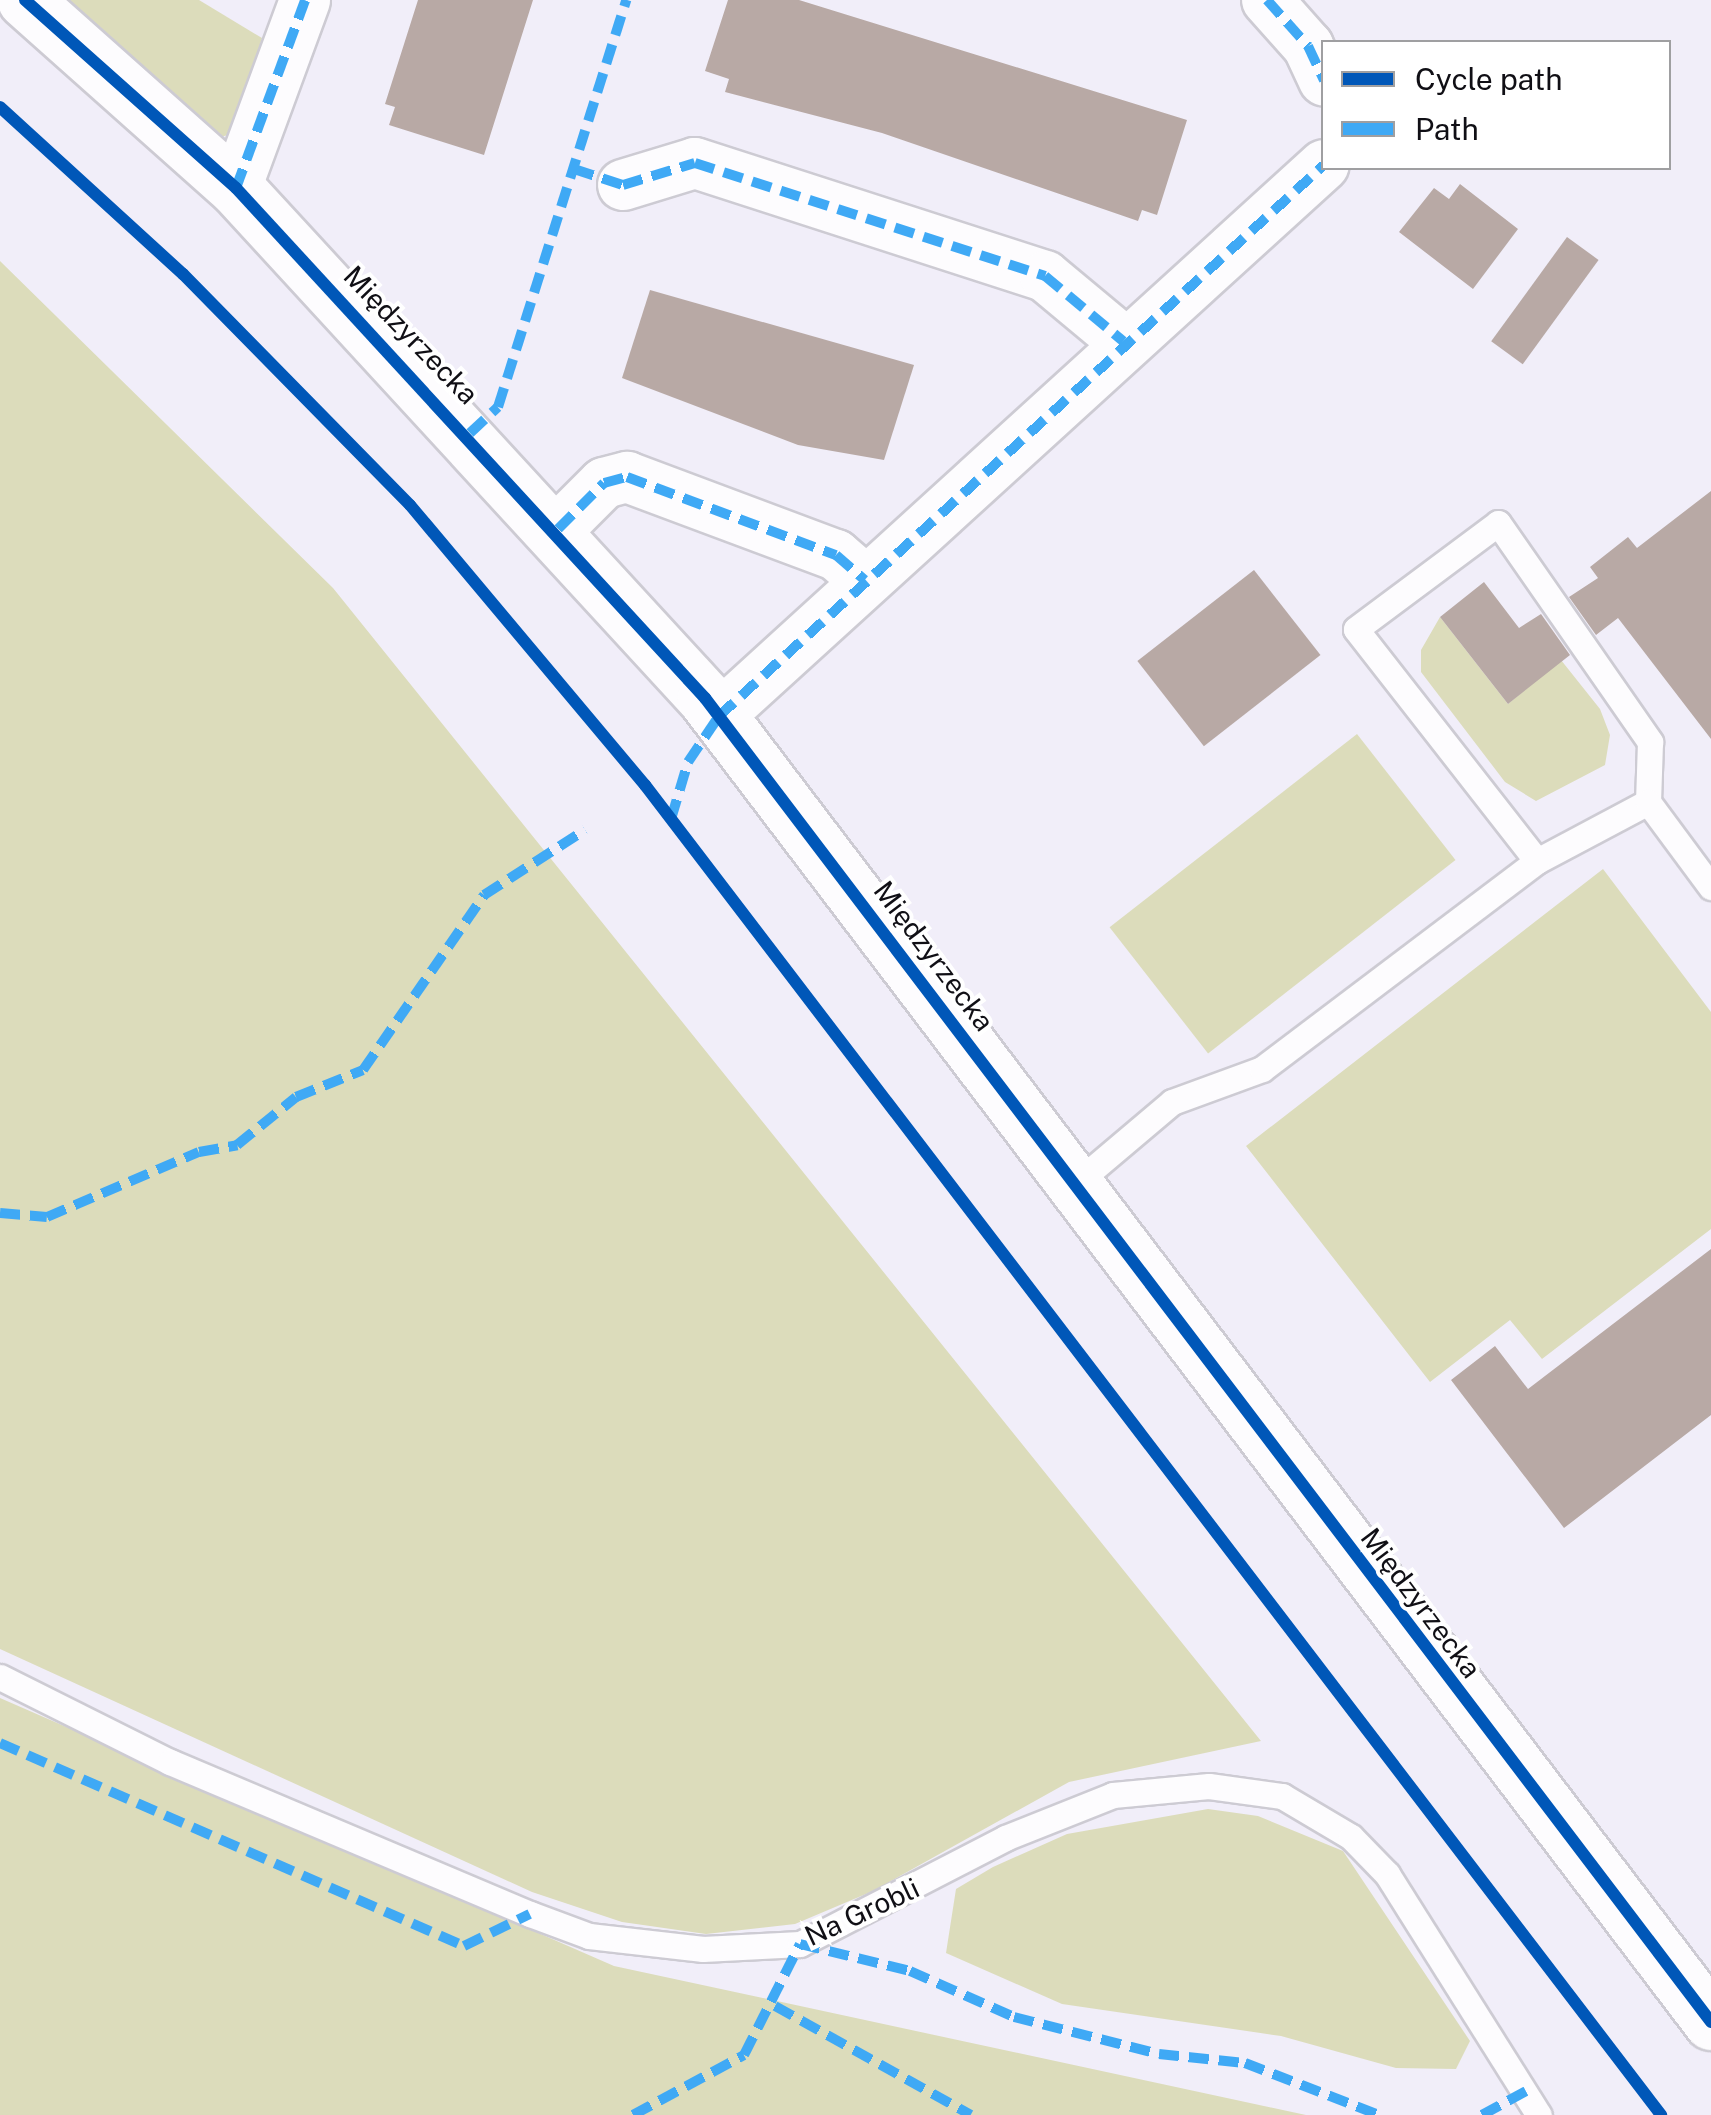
<!DOCTYPE html>
<meta charset="utf-8">
<style>
body{margin:0}
#map{position:relative;width:1711px;height:2115px;overflow:hidden;background:#f1eef9;font-family:"Public Sans",sans-serif}
div>[style]{position:absolute}
.green>*{inset:0;background:#dcdcbb;transform-origin:0 0}
.building>*{inset:0;background:#b8a9a5;transform-origin:0 0}
.roads{filter:drop-shadow(2px 0 #cdcbd3) drop-shadow(-2px 0 #cdcbd3) drop-shadow(0 2px #cdcbd3) drop-shadow(0 -2px #cdcbd3)}
.lane>*{height:25px;margin:-12.5px;padding:0 12.5px;transform-origin:12.5px;border-radius:12.5px;background:#fdfcfe}
.street>*{height:50px;margin:-25px;padding:0 25px;transform-origin:25px;border-radius:25px;background:#fdfcfe}
.secondary>*{height:55px;margin:-27.5px;padding:0 27.5px;transform-origin:27.5px;border-radius:27.5px;background:#fdfcfe}
.quiet>*{height:10px;margin-top:-5px;transform-origin:0;background:repeating-linear-gradient(90deg,#3fa9f5 0 20px,transparent 0 30px)}
.cycleway>*{height:12px;margin:-6px;padding:0 6px;transform-origin:6px;border-radius:6px;background:#0057b8}
span{translate:-50% -50%;white-space:nowrap;text-align:center;line-height:1.15;-webkit-text-stroke:8px #fff;paint-order:stroke}
.street-label{font-size:28px;color:#100f15}
.legend{position:absolute;left:1321px;top:40px;width:350px;height:130px;box-sizing:border-box;background:#fff;border:2px solid #9f9fa1;margin:0;padding:12px 18px;list-style:none;font-size:30px;color:#100f15}
.legend li{display:flex;align-items:center;gap:20px;height:50px}
.legend b{width:50px;border:2px solid #9f9fa1}
</style>
<div id="map">
<div class="green">
<i style="clip-path:polygon(62px 0,199px 0,262px 38px,234px 133px,215px 139px)"></i>
<i style="clip-path:polygon(0 261px,333px 588px,1261px 1741px,1069px 1782px,873px 1891px,795px 1924px,706px 1934px,622px 1922px,532px 1892px,0 1649px)"></i>
<i style="clip-path:polygon(1440px 617px,1508px 704px,1561px 660px,1600px 709px,1610px 735px,1605px 765px,1536px 801px,1505px 782px,1421px 672px,1421px 650px)"></i>
<i style="left:1357px;top:734px;width:160px;height:314px;rotate:52deg"></i>
<i style="clip-path:polygon(1603px 869px,1711px 1012px,1711px 1229px,1542px 1359px,1510px 1320px,1430px 1382px,1246px 1146px)"></i>
<i style="clip-path:polygon(0 1698px,614px 1966px,1306px 2115px,0 2115px)"></i>
<i style="clip-path:polygon(1208px 1809px,1258px 1816px,1343px 1851px,1470px 2041px,1456px 2069px,1396px 2068px,1281px 2036px,1062px 2004px,946px 1953px,956px 1889px,993px 1867px,1067px 1834px)"></i>
</div>
<div class="building">
<i style="clip-path:polygon(418px 0,533px 0,484px 155px,389px 125px,395px 107px,385px 104px)"></i>
<i style="clip-path:polygon(728px 0,799px 0,1187px 120px,1157px 215px,1142px 210px,1138px 221px,882px 133px,725px 92px,729px 79px,705px 71px)"></i>
<i style="clip-path:polygon(1460px 184px,1518px 229px,1473px 289px,1399px 232px,1434px 188px,1449px 199px)"></i>
<i style="left:1567px;top:237px;width:39px;height:129px;rotate:36deg"></i>
<i style="clip-path:polygon(650px 290px,914px 365px,884px 460px,798px 445px,622px 378px)"></i>
<i style="clip-path:polygon(1711px 491px,1711px 739px,1618px 618px,1596px 635px,1569px 597px,1598px 578px,1590px 567px,1628px 537px,1637px 548px)"></i>
<i style="left:1254px;top:570px;width:108px;height:148px;rotate:52deg"></i>
<i style="clip-path:polygon(1484px 582px,1519px 628px,1541px 614px,1570px 655px,1508px 704px,1440px 617px)"></i>
<i style="clip-path:polygon(1711px 1249px,1711px 1415px,1564px 1528px,1451px 1380px,1495px 1346px,1528px 1389px)"></i>
</div>
<div class="roads">
<div class="lane">
<i style="left:1648px;top:802px;width:126px;rotate:152deg"></i>
<i style="left:1537px;top:861px;width:294px;rotate:-128deg"></i>
<i style="left:1356px;top:629px;width:177px;rotate:-36.7deg"></i>
<i style="left:1498px;top:523px;width:267px;rotate:55.2deg"></i>
<i style="left:1650px;top:742px;width:60px;rotate:91.9deg"></i>
<i style="left:1648px;top:802px;width:106px;rotate:53.5deg"></i>
<i style="left:1075px;top:1184px;width:127px;rotate:-40.2deg"></i>
<i style="left:1172px;top:1102px;width:96px;rotate:-20.1deg"></i>
<i style="left:1262px;top:1069px;width:345px;rotate:-37.1deg"></i>
<i style="left:0;top:1677px;width:190px;rotate:26.6deg"></i>
<i style="left:170px;top:1762px;width:391px;rotate:22.9deg"></i>
<i style="left:530px;top:1914px;width:63px;rotate:20.4deg"></i>
<i style="left:589px;top:1936px;width:115px;rotate:6.5deg"></i>
<i style="left:703px;top:1949px;width:97px;rotate:-3deg"></i>
<i style="left:800px;top:1944px;width:231px;rotate:-27.3deg"></i>
<i style="left:1005px;top:1838px;width:116px;rotate:-21.7deg"></i>
<i style="left:1113px;top:1795px;width:96px;rotate:-5.4deg"></i>
<i style="left:1209px;top:1786px;width:74px;rotate:7.8deg"></i>
<i style="left:1282px;top:1796px;width:80px;rotate:30.7deg"></i>
<i style="left:1351px;top:1837px;width:52px;rotate:45.8deg"></i>
<i style="left:1387px;top:1874px;width:285px;rotate:57.8deg"></i>
</div>
<div class="street">
<i style="left:1267px;top:0;width:62px;rotate:48.3deg"></i>
<i style="left:1308px;top:46px;width:38px;rotate:65deg"></i>
<i style="left:623px;top:185px;width:75px;rotate:-17deg"></i>
<i style="left:695px;top:163px;width:368px;rotate:17.9deg"></i>
<i style="left:1045px;top:276px;width:102px;rotate:39.8deg"></i>
<i style="left:236px;top:188px;width:200px;rotate:-69.8deg"></i>
<i style="left:558px;top:529px;width:65px;rotate:-45deg"></i>
<i style="left:604px;top:483px;width:24px;rotate:-15deg"></i>
<i style="left:627px;top:477px;width:223px;rotate:20.5deg"></i>
<i style="left:836px;top:555px;width:38px;rotate:41deg"></i>
<i style="left:719px;top:716px;width:818px;rotate:-42.33deg"></i>
</div>
<div class="secondary">
<i style="left:25px;top:0;width:283px;rotate:41.7deg"></i>
<i style="left:236px;top:188px;width:693px;rotate:47.4deg"></i>
<i style="left:705px;top:698px;width:1663px;rotate:52.77deg"></i>
</div>
</div>
<div class="quiet">
<i style="left:1267px;top:0;width:62px;rotate:48.3deg"></i>
<i style="left:1308px;top:46px;width:38px;rotate:65deg"></i>
<i style="left:574px;top:169px;width:52px;rotate:18.1deg"></i>
<i style="left:623px;top:185px;width:75px;rotate:-17deg"></i>
<i style="left:695px;top:163px;width:368px;rotate:17.9deg"></i>
<i style="left:1045px;top:276px;width:102px;rotate:39.8deg"></i>
<i style="left:236px;top:188px;width:200px;rotate:-69.8deg"></i>
<i style="left:470px;top:433px;width:38px;rotate:-43deg"></i>
<i style="left:498px;top:407px;width:427px;rotate:-72.5deg"></i>
<i style="left:558px;top:529px;width:65px;rotate:-45deg"></i>
<i style="left:604px;top:483px;width:24px;rotate:-15deg"></i>
<i style="left:627px;top:477px;width:223px;rotate:20.5deg"></i>
<i style="left:836px;top:555px;width:38px;rotate:41deg"></i>
<i style="left:671px;top:819px;width:59px;rotate:-73.4deg"></i>
<i style="left:688px;top:762px;width:55px;rotate:-56deg"></i>
<i style="left:719px;top:716px;width:818px;rotate:-42.33deg"></i>
<i style="left:0;top:1213px;width:47px;rotate:4.9deg"></i>
<i style="left:47px;top:1217px;width:165px;rotate:-23.2deg"></i>
<i style="left:199px;top:1152px;width:39px;rotate:-10deg"></i>
<i style="left:237px;top:1145px;width:76px;rotate:-39.1deg"></i>
<i style="left:296px;top:1097px;width:72px;rotate:-21.9deg"></i>
<i style="left:363px;top:1070px;width:213px;rotate:-55.3deg"></i>
<i style="left:484px;top:895px;width:120px;rotate:-32.8deg"></i>
<i style="left:0;top:1743px;width:506px;rotate:23.63deg"></i>
<i style="left:464px;top:1946px;width:73px;rotate:-25.9deg"></i>
<i style="left:775px;top:2006px;width:224px;rotate:29.1deg"></i>
<i style="left:633px;top:2115px;width:126px;rotate:-28.4deg"></i>
<i style="left:744px;top:2055px;width:124px;rotate:-63.2deg"></i>
<i style="left:800px;top:1944px;width:113px;rotate:13.8deg"></i>
<i style="left:910px;top:1971px;width:114px;rotate:23.9deg"></i>
<i style="left:1014px;top:2017px;width:150px;rotate:14.3deg"></i>
<i style="left:1159px;top:2054px;width:86px;rotate:6deg"></i>
<i style="left:1245px;top:2063px;width:144px;rotate:21.2deg"></i>
<i style="left:1482px;top:2115px;width:50px;rotate:-28.6deg"></i>
</div>
<div class="cycleway">
<i style="left:25px;top:0;width:283px;rotate:41.7deg"></i>
<i style="left:236px;top:188px;width:693px;rotate:47.4deg"></i>
<i style="left:705px;top:698px;width:1663px;rotate:52.77deg"></i>
<i style="left:0;top:107px;width:248px;rotate:42.4deg"></i>
<i style="left:183px;top:274px;width:324px;rotate:45.5deg"></i>
<i style="left:410px;top:505px;width:366px;rotate:50deg"></i>
<i style="left:645px;top:785px;width:1674px;rotate:52.62deg"></i>
</div>
<div class="street-label">
<span style="left:411px;top:335px;rotate:46deg">Międzyrzecka</span>
<span style="left:934px;top:956px;rotate:53deg">Międzyrzecka</span>
<span style="left:1421px;top:1603px;rotate:53deg">Międzyrzecka</span>
<span style="left:862px;top:1912px;rotate:-25deg">Na Grobli</span>
</div>
<ul class="legend">
<li><b style="height:12px;background:#0057b8"></b>Cycle path</li>
<li><b style="height:12px;background:#3fa9f5"></b>Path</li>
</ul>
</div>
